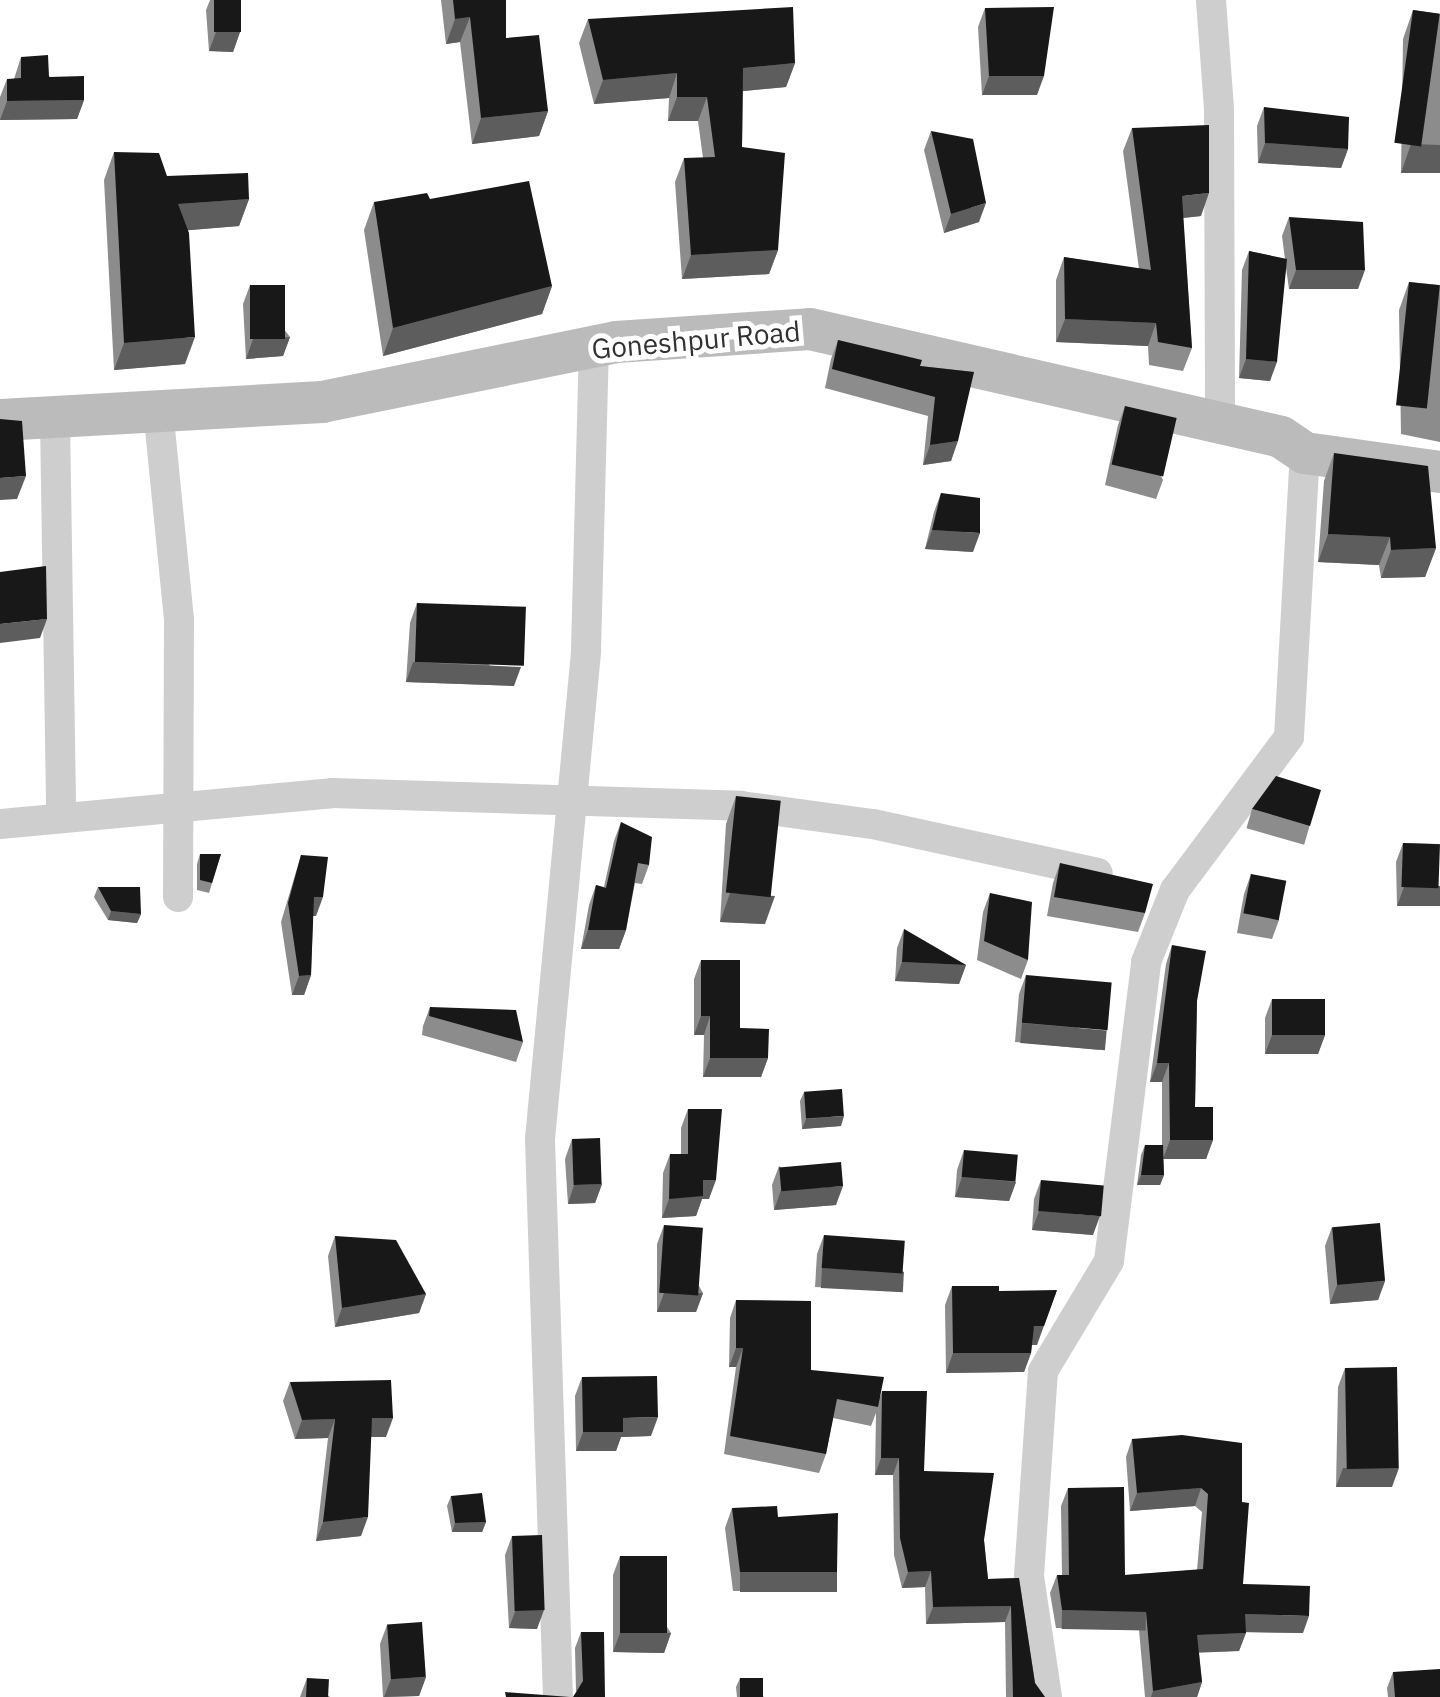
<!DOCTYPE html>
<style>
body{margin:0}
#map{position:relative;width:1440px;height:1697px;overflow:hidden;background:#fff;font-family:"IBM Plex Sans",sans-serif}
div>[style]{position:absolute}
.street>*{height:30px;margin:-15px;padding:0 15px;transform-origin:15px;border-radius:15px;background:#cecece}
.secondary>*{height:42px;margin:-21px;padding:0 21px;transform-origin:21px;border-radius:21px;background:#bbb}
.wall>*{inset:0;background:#8c8c8c;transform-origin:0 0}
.shaded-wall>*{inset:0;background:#5d5d5d;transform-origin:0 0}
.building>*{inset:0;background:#181818;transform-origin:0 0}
span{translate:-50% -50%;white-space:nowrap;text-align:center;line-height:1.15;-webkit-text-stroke:10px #fff;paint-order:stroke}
.street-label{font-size:28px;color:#313131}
</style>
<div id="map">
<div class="street">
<i style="left:1211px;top:0;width:110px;rotate:85.8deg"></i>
<i style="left:1219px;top:110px;width:312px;rotate:89.8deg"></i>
<i style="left:158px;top:409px;width:211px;rotate:84.3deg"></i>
<i style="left:179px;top:619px;width:278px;rotate:90.2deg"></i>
<i style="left:55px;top:420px;width:397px;rotate:89.1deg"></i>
<i style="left:0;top:824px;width:333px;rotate:-5.3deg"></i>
<i style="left:332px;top:793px;width:409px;rotate:1.8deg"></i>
<i style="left:741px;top:806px;width:133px;rotate:7.8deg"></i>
<i style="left:873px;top:824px;width:230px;rotate:12.3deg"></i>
<i style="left:558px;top:1697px;width:558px;rotate:-91.85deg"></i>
<i style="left:540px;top:1139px;width:491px;rotate:-84.6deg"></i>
<i style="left:586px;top:650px;width:303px;rotate:-88.5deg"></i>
<i style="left:1047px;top:1697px;width:122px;rotate:-98.5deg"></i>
<i style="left:1029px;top:1576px;width:205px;rotate:-86.1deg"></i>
<i style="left:1043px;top:1371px;width:128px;rotate:-59deg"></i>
<i style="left:1109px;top:1261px;width:301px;rotate:-82.9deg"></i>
<i style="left:1146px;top:962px;width:78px;rotate:-68.1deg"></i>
<i style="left:1175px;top:890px;width:191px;rotate:-53.3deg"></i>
<i style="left:1289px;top:737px;width:284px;rotate:-86.8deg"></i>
</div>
<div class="secondary">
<i style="left:0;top:420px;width:323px;rotate:-3.2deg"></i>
<i style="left:322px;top:402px;width:300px;rotate:-11.5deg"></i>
<i style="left:616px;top:342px;width:194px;rotate:-3.8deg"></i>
<i style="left:810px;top:329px;width:483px;rotate:12.9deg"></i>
<i style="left:1281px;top:437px;width:29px;rotate:34deg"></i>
<i style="left:1305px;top:453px;width:136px;rotate:8deg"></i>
</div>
<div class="wall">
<i style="clip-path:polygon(210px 0,241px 0,240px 32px,233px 52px,209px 51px,206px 10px)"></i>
<i style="clip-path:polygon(441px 0,506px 0,506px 38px,548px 111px,539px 136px,472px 144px,460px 42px,446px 44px)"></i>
<i style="clip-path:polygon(985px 8px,1037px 95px,982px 95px,978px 27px)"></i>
<i style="clip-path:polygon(1413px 10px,1440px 14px,1440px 173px,1401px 173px,1403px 39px)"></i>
<i style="clip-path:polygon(588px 19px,795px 63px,786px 87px,743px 91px,742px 147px,778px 250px,769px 274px,682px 279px,675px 182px,684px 158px,703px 158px,698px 121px,668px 121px,669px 98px,594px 104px,579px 43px)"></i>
<i style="clip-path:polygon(21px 57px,84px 100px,77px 119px,0 120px,0 97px,7px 79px,14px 79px)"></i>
<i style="clip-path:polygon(1264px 107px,1348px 149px,1341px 168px,1258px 163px,1257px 126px)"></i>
<i style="clip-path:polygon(1132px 128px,1201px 216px,1183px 218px,1192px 348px,1183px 371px,1149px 365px,1148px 346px,1056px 342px,1056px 280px,1064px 257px,1139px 269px,1123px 151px)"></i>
<i style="clip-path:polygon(931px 131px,979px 222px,944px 233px,924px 150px)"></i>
<i style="clip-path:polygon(114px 152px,167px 176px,249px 199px,239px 226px,188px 230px,185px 364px,114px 370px,104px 180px)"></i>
<i style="clip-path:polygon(430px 199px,552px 286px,542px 314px,383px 356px,364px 230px,374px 202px)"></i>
<i style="clip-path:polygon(1289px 217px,1358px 289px,1289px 289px,1286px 268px,1270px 381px,1239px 378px,1242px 270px,1249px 251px,1285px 259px,1282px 236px)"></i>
<i style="clip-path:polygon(1409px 282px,1440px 285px,1440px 442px,1401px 434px,1399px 310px)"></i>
<i style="clip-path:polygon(250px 285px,290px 337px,283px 356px,246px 359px,243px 304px)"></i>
<i style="clip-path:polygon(838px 340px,920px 366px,974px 372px,951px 461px,923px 465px,928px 416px,825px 388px,831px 359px)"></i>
<i style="clip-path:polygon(1125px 406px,1163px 480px,1156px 499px,1105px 485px,1118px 425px)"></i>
<i style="clip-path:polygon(1334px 453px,1436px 548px,1425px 577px,1381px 578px,1379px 565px,1318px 562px,1324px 481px)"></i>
<i style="clip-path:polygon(941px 493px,973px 552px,925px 549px,934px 512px)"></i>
<i style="clip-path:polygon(417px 603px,514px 686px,406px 682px,410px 623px)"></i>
<i style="clip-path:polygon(736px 796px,765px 924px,720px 922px,726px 824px)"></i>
<i style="left:1252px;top:809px;width:60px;height:20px;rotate:16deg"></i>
<i style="clip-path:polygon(621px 822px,649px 865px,642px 884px,635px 883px,626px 930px,619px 949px,581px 949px,589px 905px,596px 885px,604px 887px,614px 841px)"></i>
<i style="clip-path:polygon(1403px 843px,1440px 844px,1397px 906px,1396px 862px)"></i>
<i style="clip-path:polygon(200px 854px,221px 854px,209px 893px,197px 890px,197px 864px)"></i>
<i style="clip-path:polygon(301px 855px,316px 916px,313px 916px,311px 975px,304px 995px,292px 995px,281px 922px)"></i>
<i style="clip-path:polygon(1060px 863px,1145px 913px,1138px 932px,1047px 916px,1053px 883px)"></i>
<i style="clip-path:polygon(1251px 874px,1279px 920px,1272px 939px,1237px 933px,1244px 894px)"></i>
<i style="clip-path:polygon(98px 887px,141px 914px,137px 923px,108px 920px,94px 897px)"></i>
<i style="clip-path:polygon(990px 893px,1028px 960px,1021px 979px,977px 960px,983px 912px)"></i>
<i style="clip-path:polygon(904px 929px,966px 965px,959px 984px,895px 981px,897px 948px)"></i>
<i style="clip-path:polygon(1172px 945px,1197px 1001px,1195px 1107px,1213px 1140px,1206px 1159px,1163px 1159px,1164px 1175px,1160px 1185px,1137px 1185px,1141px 1155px,1145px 1145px,1162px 1145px,1162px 1082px,1150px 1082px,1166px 964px)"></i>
<i style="clip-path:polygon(701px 960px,740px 1028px,768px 1058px,761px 1077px,703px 1077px,704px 1035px,694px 1035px,694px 979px)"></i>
<i style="clip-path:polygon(1026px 975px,1100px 1050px,1015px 1042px,1019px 994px)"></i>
<i style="clip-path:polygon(1272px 999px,1325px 1035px,1318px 1054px,1265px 1054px,1265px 1018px)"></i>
<i style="clip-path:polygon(430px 1007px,523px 1042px,516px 1062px,422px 1035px,423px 1026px)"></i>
<i style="clip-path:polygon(804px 1092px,841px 1126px,802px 1129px,800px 1101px)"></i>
<i style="clip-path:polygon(688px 1109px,709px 1199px,702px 1199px,696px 1216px,662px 1218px,663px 1173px,670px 1154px,681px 1154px,681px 1128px)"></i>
<i style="clip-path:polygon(572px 1139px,602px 1184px,595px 1203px,568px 1204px,565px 1159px)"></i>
<i style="clip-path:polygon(964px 1150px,1016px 1182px,1009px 1201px,955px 1197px,957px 1170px)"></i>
<i style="clip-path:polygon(779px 1166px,836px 1205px,774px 1210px,772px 1185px)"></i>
<i style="clip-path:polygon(1041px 1180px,1093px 1235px,1032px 1230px,1034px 1199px)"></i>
<i style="clip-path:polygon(664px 1225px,703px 1293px,696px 1312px,657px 1312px,657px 1244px)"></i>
<i style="clip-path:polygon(1332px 1227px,1385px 1281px,1378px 1300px,1330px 1304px,1325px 1246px)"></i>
<i style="clip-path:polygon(824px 1235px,904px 1272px,897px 1291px,815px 1287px,817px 1254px)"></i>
<i style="clip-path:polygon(335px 1236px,426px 1294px,419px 1313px,335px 1327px,328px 1256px)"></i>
<i style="clip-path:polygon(952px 1286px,999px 1291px,1037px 1345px,1032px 1345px,1031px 1353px,1024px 1372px,946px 1373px,945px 1305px)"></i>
<i style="clip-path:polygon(736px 1300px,811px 1370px,880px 1397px,882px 1391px,924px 1471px,984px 1540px,988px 1579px,1019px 1578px,1035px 1683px,1045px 1697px,1006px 1697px,1005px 1622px,926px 1624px,925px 1587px,902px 1588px,894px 1555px,893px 1475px,875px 1475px,876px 1413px,871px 1426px,833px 1418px,826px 1454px,819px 1473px,724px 1454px,736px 1367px,729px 1367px,730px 1318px)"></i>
<i style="clip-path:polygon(1345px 1368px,1392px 1487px,1336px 1487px,1338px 1387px)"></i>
<i style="clip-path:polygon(582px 1377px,651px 1436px,621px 1437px,616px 1451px,576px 1451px,575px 1396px)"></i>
<i style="clip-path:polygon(290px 1382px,386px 1437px,371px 1437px,361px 1536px,316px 1541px,328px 1438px,295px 1439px,283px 1401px)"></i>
<i style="clip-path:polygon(1132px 1439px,1242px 1502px,1243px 1584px,1303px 1633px,1246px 1632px,1239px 1651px,1199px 1652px,1202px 1682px,1197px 1697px,1145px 1697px,1139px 1630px,1056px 1628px,1050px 1593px,1057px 1575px,1062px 1575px,1061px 1506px,1068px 1488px,1125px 1575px,1197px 1570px,1202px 1512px,1195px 1506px,1130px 1511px,1126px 1457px)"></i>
<i style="clip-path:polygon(451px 1496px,486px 1522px,482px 1532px,452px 1532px,447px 1506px)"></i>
<i style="clip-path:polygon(732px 1508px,778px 1517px,830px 1591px,733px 1591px,725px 1528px)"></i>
<i style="clip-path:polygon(512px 1536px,537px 1629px,509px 1628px,505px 1555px)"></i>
<i style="clip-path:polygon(620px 1556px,671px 1633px,664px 1653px,613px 1652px,613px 1575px)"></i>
<i style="clip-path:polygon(387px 1625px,426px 1677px,419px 1696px,383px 1697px,380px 1644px)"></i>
<i style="clip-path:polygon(581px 1632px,605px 1697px,576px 1691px,575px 1648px)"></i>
<i style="clip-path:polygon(1393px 1672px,1440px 1697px,1388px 1697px,1387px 1688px)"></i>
<i style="clip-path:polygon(307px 1678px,330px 1697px,300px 1697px)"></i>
<i style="clip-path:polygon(740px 1678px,764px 1697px,737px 1697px,736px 1687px)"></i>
</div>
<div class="shaded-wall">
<i style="clip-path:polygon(470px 17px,460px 42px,446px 44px,455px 19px)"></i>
<i style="clip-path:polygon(216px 32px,240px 32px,233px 52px,209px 51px)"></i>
<i style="clip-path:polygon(795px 63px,786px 87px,734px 92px,743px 68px)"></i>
<i style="clip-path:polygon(677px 73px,669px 98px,594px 104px,603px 80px)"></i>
<i style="clip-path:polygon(989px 76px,1044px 76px,1037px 95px,982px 95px)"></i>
<i style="clip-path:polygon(677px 97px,707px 97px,698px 121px,668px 121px)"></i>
<i style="clip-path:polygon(84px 100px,77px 119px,0 120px,7px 101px)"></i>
<i style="clip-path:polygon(548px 111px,539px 136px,472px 144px,481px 118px)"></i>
<i style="clip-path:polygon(1265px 143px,1348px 149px,1341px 168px,1258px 163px)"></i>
<i style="clip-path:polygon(1411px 144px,1440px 145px,1440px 173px,1401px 173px)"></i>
<i style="clip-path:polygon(1209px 193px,1201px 216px,1173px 219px,1182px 196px)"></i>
<i style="clip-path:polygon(249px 199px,239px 226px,168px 232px,178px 204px)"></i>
<i style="clip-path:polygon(986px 203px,979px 222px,944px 233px,951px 214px)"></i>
<i style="clip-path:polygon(778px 250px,769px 274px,682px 279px,691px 255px)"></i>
<i style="clip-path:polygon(1296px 270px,1365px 270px,1358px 289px,1289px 289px)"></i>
<i style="clip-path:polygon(552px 286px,542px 314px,383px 356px,393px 328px)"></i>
<i style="clip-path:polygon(1065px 319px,1156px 323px,1148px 346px,1056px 342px)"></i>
<i style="clip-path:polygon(195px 337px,185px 364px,114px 370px,124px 343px)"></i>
<i style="clip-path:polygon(290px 337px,283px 356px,246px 359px,253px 339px)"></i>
<i style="clip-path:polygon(1246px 359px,1277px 362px,1270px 381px,1239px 378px)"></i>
<i style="clip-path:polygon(958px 441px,951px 461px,923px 465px,930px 445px)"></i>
<i style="clip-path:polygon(26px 476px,17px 499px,0 500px,0 478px)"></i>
<i style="clip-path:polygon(932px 530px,980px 533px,973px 552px,925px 549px)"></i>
<i style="clip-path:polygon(1328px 534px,1390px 537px,1379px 565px,1318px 562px)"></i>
<i style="clip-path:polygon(1436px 548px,1425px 577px,1381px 578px,1391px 550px)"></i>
<i style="clip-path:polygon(47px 619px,40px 638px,0 643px,0 624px)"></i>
<i style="clip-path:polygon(413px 662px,521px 667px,514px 686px,406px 682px)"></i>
<i style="clip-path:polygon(1440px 886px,1440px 906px,1397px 906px,1404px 887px)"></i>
<i style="clip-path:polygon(730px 893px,775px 896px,765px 924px,720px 922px)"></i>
<i style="clip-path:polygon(314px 897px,323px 897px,316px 916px,307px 916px)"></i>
<i style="clip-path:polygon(111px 911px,141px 914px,137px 923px,108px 920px)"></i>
<i style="clip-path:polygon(588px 930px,626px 930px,619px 949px,581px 949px)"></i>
<i style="clip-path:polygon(902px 962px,966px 965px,959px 984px,895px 981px)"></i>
<i style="clip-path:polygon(311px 975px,304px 995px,292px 995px,299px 976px)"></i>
<i style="clip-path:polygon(701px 1016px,710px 1016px,704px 1035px,694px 1035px)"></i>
<i style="left:1022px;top:1023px;width:85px;height:20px;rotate:5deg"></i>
<i style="clip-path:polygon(1272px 1035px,1325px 1035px,1318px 1054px,1265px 1054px)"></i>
<i style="clip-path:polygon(710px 1058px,768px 1058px,761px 1077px,703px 1077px)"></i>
<i style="clip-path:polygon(1157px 1063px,1169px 1063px,1162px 1082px,1150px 1082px)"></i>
<i style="clip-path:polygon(844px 1116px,841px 1126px,802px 1129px,806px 1119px)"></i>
<i style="clip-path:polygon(1170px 1140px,1213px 1140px,1206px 1159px,1163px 1159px)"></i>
<i style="clip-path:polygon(1141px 1175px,1164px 1175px,1160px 1185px,1137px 1185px)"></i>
<i style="clip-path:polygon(962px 1177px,1016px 1182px,1009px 1201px,955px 1197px)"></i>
<i style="clip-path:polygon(703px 1180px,716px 1180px,709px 1199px,702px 1199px,696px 1216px,662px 1218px,669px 1199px)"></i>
<i style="clip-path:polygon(602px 1184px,595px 1203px,568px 1204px,574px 1185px)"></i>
<i style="clip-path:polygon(843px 1186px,836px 1205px,774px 1210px,781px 1190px)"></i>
<i style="clip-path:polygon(1039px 1211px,1100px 1216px,1093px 1235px,1032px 1230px)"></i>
<i style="left:822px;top:1268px;width:82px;height:20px;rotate:3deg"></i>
<i style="clip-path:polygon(1385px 1281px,1378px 1300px,1330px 1304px,1337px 1285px)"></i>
<i style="clip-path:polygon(1057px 1290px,1037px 1345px,1027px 1345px,1034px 1326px)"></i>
<i style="clip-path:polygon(664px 1293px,703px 1293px,696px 1312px,657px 1312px)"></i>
<i style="clip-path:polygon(426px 1294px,419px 1313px,335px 1327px,342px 1308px)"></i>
<i style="clip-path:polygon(736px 1348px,743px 1348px,736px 1367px,729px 1367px)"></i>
<i style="clip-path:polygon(953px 1353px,1031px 1353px,1024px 1372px,946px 1373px)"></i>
<i style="clip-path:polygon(658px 1417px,651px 1436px,621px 1437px,616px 1451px,576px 1451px,583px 1432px,623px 1418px)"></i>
<i style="clip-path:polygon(372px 1418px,393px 1418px,386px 1437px,365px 1437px)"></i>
<i style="clip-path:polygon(335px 1419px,328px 1438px,295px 1439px,302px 1420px)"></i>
<i style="clip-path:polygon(881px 1458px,899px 1458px,893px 1475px,875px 1475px)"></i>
<i style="clip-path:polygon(1343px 1468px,1399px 1468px,1392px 1487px,1336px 1487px)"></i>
<i style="clip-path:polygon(1201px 1488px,1195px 1506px,1130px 1511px,1137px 1493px)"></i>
<i style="clip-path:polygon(368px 1517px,361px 1536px,316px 1541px,323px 1522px)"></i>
<i style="clip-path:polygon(486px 1522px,482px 1532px,452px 1532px,455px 1523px)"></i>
<i style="clip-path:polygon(931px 1571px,925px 1587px,902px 1588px,908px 1572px)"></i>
<i style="left:740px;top:1572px;width:97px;height:20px"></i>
<i style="clip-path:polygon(1011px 1606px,1005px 1622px,926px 1624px,933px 1607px)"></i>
<i style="clip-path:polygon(516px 1609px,544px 1610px,537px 1629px,509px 1628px)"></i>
<i style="left:1062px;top:1610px;width:84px;height:19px;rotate:1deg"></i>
<i style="clip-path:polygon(1245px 1614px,1309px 1616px,1303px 1633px,1238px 1632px)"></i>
<i style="clip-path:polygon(620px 1633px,671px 1633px,664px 1653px,613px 1652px)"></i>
<i style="clip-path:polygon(1246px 1633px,1239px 1651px,1191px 1653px,1197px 1635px)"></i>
<i style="clip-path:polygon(426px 1677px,419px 1696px,384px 1697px,391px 1679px)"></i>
<i style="clip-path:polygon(1202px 1682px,1197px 1697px,1151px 1697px,1153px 1691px)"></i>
</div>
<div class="building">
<i style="left:214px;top:0;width:27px;height:32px"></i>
<i style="clip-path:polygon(453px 0,506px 0,506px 38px,539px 35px,548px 111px,481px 118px,470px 17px,455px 19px)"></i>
<i style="clip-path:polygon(793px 7px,795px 63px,743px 68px,742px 147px,785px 153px,778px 250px,691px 255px,684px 158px,715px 157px,707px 97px,677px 97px,677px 73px,603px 80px,588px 19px)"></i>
<i style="clip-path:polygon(1054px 7px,1044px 76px,989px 76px,985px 8px)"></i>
<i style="left:1413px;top:10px;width:27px;height:134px;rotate:8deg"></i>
<i style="clip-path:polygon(48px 55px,49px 77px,84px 76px,84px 100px,7px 101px,7px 79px,21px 78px,21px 57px)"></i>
<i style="clip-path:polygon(1264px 107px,1349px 117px,1348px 149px,1265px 143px)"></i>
<i style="clip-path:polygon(1209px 125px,1209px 193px,1182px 196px,1192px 348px,1158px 342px,1156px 323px,1065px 319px,1064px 257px,1151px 270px,1132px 128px)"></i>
<i style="clip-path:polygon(931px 131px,973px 139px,986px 203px,951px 214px)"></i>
<i style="clip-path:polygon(114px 152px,159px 153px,167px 176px,248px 173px,249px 199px,178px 204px,189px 233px,195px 337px,124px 343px)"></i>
<i style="clip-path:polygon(529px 181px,552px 286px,393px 328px,374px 202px,427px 193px,430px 199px)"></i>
<i style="clip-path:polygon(1289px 217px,1363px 222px,1365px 270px,1296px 270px)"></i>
<i style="clip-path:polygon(1249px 251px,1287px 259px,1277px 362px,1246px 359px)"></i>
<i style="left:1409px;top:282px;width:31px;height:124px;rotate:6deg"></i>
<i style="left:250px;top:285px;width:35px;height:54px"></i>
<i style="clip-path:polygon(838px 340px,922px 360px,920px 366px,974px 372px,958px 441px,930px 445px,935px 397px,832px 369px)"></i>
<i style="left:1125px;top:406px;width:53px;height:60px;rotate:13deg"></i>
<i style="clip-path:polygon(0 419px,22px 421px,26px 476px,0 478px)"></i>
<i style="clip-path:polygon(1334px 453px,1428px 466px,1436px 548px,1391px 550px,1390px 537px,1328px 534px)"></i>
<i style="clip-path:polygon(941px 493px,980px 498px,980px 533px,932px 530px)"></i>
<i style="clip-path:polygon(46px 566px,47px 619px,0 624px,0 572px)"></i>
<i style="left:417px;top:603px;width:109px;height:59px;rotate:2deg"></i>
<i style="clip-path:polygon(1276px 776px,1321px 790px,1310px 826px,1252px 809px)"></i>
<i style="left:736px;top:796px;width:45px;height:97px;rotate:6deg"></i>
<i style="clip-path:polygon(621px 822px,652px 837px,649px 865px,638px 863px,626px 930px,588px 930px,596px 885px,606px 888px)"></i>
<i style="left:1403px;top:843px;width:37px;height:44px;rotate:2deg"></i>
<i style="clip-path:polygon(200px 854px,221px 854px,212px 883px,200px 880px)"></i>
<i style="clip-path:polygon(301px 855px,328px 857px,323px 897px,314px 897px,311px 975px,299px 976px,288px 903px)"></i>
<i style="clip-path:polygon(1060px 863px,1153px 884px,1145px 913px,1054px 897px)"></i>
<i style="left:1251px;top:874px;width:36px;height:40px;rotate:11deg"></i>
<i style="clip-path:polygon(98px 887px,140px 887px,141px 914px,111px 911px)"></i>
<i style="clip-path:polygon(990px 893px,1032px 902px,1028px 960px,984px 941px)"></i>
<i style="clip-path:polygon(904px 929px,966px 965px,902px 962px)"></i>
<i style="clip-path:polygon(1172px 945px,1206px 951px,1197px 1001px,1195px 1107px,1213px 1107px,1213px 1140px,1170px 1140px,1169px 1063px,1157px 1063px)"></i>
<i style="clip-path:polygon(701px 960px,740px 960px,740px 1028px,769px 1029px,768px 1058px,710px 1058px,710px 1016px,701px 1016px)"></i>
<i style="left:1026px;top:975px;width:86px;height:48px;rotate:5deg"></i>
<i style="left:1272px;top:999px;width:53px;height:36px"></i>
<i style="clip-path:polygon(430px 1007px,516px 1010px,523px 1042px,429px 1016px)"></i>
<i style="left:842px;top:1089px;width:27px;height:38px;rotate:86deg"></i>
<i style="clip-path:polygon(688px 1109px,722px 1109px,716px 1180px,703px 1180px,703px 1196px,669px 1199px,670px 1154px,688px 1154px)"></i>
<i style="left:600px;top:1138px;width:46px;height:28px;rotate:88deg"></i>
<i style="clip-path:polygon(1145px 1145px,1163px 1145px,1164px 1175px,1141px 1175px)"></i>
<i style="left:964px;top:1150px;width:54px;height:27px;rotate:5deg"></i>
<i style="left:841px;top:1162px;width:24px;height:62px;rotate:85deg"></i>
<i style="left:1041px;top:1180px;width:63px;height:31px;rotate:5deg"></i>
<i style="left:1380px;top:1223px;width:58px;height:48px;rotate:85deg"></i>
<i style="left:664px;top:1225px;width:39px;height:68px;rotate:4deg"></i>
<i style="left:824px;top:1235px;width:81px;height:33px;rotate:4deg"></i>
<i style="clip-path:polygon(335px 1236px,396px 1240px,426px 1294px,342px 1308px)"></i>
<i style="clip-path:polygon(952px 1286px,999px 1286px,999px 1291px,1057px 1290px,1044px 1326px,1034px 1326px,1031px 1353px,953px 1353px)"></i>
<i style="clip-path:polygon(736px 1300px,811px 1301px,811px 1370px,884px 1377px,878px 1407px,837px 1399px,826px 1454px,730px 1436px,743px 1348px,736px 1348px)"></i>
<i style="left:1397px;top:1367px;width:101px;height:52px;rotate:89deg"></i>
<i style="clip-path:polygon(657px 1376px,658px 1417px,623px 1418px,623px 1432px,583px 1432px,582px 1377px)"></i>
<i style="clip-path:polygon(391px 1380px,393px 1418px,372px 1418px,368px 1517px,323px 1522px,335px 1419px,302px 1420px,290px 1382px)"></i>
<i style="clip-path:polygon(882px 1391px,927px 1391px,924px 1471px,994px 1473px,984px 1540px,988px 1579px,1019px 1578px,1035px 1683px,1045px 1697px,1013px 1697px,1011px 1606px,933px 1607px,931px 1571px,908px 1572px,900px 1538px,899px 1458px,881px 1458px)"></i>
<i style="clip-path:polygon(1182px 1435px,1242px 1443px,1242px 1502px,1249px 1503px,1243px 1584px,1310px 1586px,1309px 1616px,1245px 1614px,1246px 1633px,1197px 1635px,1202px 1682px,1153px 1691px,1146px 1612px,1062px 1610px,1057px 1575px,1069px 1575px,1068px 1488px,1124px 1487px,1125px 1575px,1203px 1569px,1208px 1494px,1201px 1488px,1137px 1493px,1132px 1439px)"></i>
<i style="clip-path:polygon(482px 1493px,486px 1522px,455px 1523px,451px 1496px)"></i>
<i style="clip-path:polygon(777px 1506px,778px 1517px,838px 1513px,837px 1572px,740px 1572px,732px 1508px)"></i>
<i style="left:542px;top:1535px;width:75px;height:30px;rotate:88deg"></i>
<i style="left:620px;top:1556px;width:47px;height:77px"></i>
<i style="left:422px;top:1622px;width:55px;height:35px;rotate:86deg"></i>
<i style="clip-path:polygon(581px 1632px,604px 1632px,605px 1697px,573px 1697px,583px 1681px)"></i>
<i style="clip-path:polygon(1440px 1669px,1440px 1697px,1395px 1697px,1393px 1672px)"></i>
<i style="left:307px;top:1678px;width:22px;height:19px;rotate:3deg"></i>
<i style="left:740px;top:1678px;width:23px;height:19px"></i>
<i style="clip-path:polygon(505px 1692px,570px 1697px,506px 1697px)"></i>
</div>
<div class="street-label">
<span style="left:696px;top:340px;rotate:-5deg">Goneshpur Road</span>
</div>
</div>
